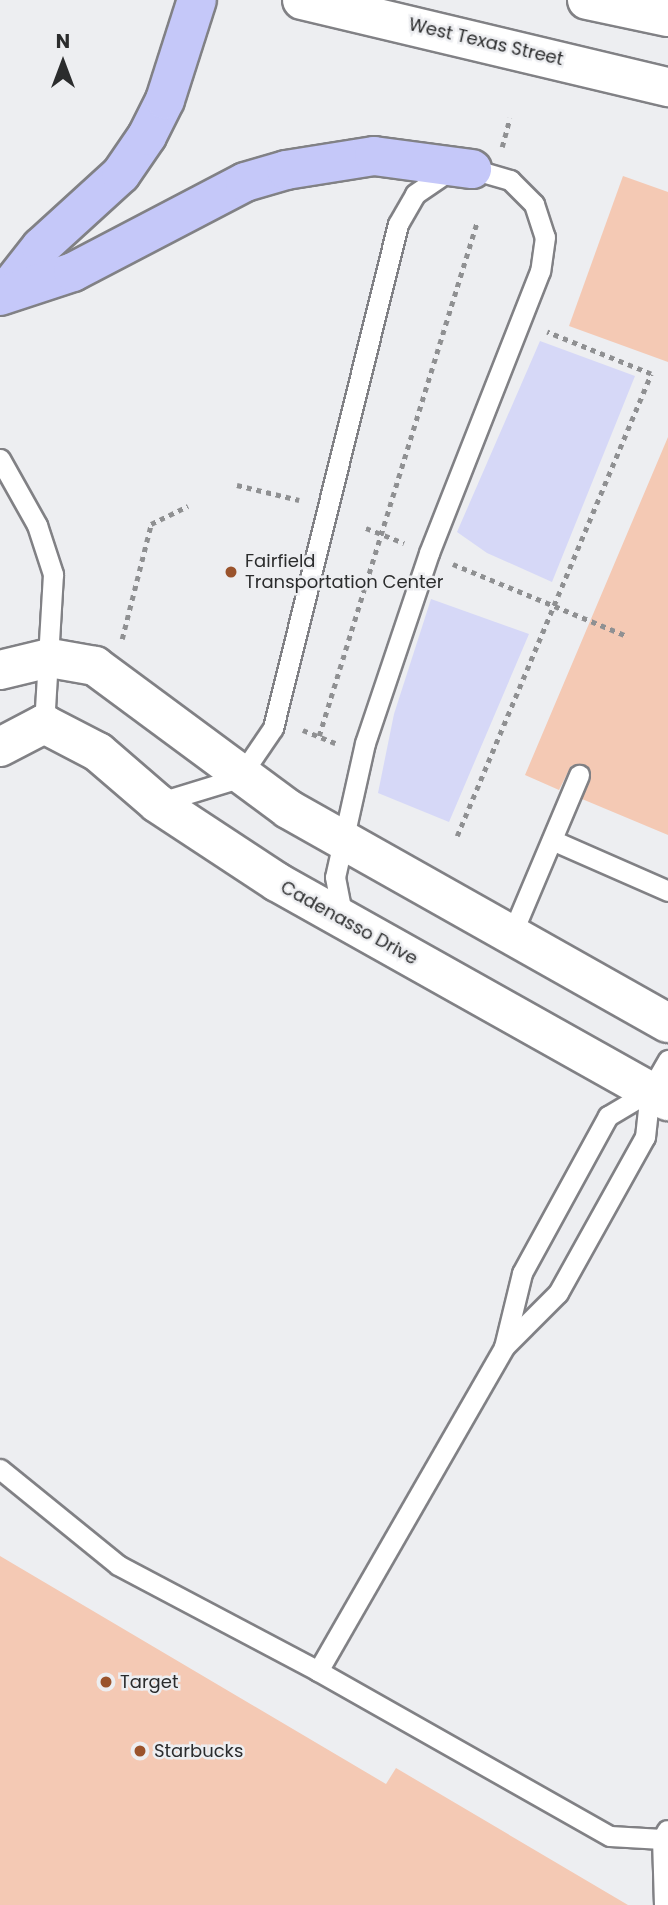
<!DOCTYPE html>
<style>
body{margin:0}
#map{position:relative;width:668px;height:1905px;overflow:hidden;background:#edeef1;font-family:Poppins,sans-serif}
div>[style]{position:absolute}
.green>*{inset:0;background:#d6d8f7}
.building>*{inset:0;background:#f4c9b4}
.path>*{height:4.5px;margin-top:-2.25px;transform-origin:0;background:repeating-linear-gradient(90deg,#8f9092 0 5px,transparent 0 10px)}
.roads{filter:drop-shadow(2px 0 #818185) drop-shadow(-2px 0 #818185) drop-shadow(0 2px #818185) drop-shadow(0 -2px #818185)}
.service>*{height:19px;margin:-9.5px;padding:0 9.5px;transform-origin:9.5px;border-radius:9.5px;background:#fff}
.tertiary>*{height:38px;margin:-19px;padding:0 19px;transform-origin:19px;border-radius:19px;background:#fff}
.secondary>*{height:38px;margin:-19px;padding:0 19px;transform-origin:19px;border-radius:19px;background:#fff}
.motorway>*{height:38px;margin:-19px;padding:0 19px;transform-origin:19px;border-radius:19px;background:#c5c8f9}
.dots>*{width:19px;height:19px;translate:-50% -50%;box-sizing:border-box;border:4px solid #edeef1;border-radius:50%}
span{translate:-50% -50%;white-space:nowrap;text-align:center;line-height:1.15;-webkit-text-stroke:5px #edeef1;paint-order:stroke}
.street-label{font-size:18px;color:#2b2c2d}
.poi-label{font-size:18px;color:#2b2c2d}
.left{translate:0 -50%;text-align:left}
.north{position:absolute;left:28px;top:28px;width:70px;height:70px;-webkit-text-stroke:5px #edeef1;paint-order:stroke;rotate:0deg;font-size:19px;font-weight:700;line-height:28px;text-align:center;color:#2b2c2d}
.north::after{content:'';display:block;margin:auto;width:24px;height:32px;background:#2b2c2d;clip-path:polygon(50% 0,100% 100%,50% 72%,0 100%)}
</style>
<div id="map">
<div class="green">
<i style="clip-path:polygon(540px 341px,635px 376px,552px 582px,487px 553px,457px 532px)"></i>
<i style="clip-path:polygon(431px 599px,529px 634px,449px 822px,378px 793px,394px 714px)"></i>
</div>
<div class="building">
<i style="clip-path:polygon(623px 176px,668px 192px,668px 362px,569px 326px)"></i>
<i style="clip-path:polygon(668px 437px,668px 835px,582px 799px,591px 774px,583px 764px,571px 766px,559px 790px,525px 775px)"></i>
<i style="clip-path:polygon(0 1556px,386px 1784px,396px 1768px,628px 1905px,0 1905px)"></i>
</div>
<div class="path">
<i style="left:502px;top:147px;width:30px;rotate:-75deg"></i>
<i style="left:237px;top:485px;width:64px;rotate:13.6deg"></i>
<i style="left:366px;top:528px;width:41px;rotate:21.5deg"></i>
<i style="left:453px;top:564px;width:188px;rotate:22.5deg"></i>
<i style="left:122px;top:639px;width:119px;rotate:-75.8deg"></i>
<i style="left:151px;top:524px;width:41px;rotate:-25.9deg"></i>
<i style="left:303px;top:730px;width:35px;rotate:22deg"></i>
<i style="left:319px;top:736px;width:538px;rotate:-72.91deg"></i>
<i style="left:457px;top:836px;width:501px;rotate:-67.22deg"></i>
<i style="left:651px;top:374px;width:112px;rotate:-158deg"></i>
</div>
<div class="roads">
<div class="service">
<i style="left:0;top:459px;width:76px;rotate:60.7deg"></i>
<i style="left:37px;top:525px;width:52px;rotate:71.9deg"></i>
<i style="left:53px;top:574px;width:150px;rotate:93.4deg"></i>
<i style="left:157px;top:803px;width:86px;rotate:-17deg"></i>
<i style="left:239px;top:778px;width:60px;rotate:-55.8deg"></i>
<i style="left:273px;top:728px;width:519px;rotate:-76.07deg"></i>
<i style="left:398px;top:224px;width:34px;rotate:-60deg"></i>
<i style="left:415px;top:194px;width:34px;rotate:-34deg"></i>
<i style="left:443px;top:175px;width:30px;rotate:-12deg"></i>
<i style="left:472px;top:169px;width:40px;rotate:16deg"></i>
<i style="left:510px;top:180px;width:34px;rotate:45deg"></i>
<i style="left:534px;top:204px;width:35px;rotate:72deg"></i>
<i style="left:545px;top:237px;width:34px;rotate:98deg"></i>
<i style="left:540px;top:271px;width:303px;rotate:111.5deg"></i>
<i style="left:429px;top:553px;width:200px;rotate:108.6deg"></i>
<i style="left:365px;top:743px;width:137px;rotate:102.6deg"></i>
<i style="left:335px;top:877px;width:42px;rotate:79deg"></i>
<i style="left:552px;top:840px;width:127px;rotate:23.7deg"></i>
<i style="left:511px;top:936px;width:175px;rotate:-67.1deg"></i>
<i style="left:504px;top:1347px;width:76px;rotate:-76.3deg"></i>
<i style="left:522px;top:1273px;width:179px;rotate:-61.3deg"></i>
<i style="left:608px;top:1116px;width:49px;rotate:-30.8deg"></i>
<i style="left:0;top:1469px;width:152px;rotate:39.1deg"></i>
<i style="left:118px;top:1565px;width:226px;rotate:27.9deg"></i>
<i style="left:318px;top:1671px;width:335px;rotate:29.5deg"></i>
<i style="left:610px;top:1836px;width:52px;rotate:3.3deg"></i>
<i style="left:318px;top:1671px;width:374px;rotate:-60.1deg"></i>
<i style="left:504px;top:1347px;width:76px;rotate:-45deg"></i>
<i style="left:558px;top:1293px;width:179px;rotate:-60.9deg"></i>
<i style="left:645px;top:1137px;width:46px;rotate:-83.8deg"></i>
<i style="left:650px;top:1091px;width:36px;rotate:-60deg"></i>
<i style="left:664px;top:1905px;width:66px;rotate:-91.7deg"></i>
<i style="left:662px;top:1839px;width:10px;rotate:-61deg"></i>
</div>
<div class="tertiary">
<i style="left:0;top:670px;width:51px;rotate:-13.5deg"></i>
<i style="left:50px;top:658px;width:46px;rotate:10.1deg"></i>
<i style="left:95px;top:666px;width:240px;rotate:36.5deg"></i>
<i style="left:288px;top:809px;width:436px;rotate:29.4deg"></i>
<i style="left:0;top:747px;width:50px;rotate:-27.6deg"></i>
<i style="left:44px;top:724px;width:61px;rotate:27.4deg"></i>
<i style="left:98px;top:752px;width:78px;rotate:40.8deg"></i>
<i style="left:157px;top:803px;width:144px;rotate:33.4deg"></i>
<i style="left:277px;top:882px;width:448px;rotate:29.3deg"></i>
</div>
<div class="secondary">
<i style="left:302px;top:0;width:376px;rotate:13.4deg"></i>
<i style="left:587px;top:0;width:83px;rotate:11.9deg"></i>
</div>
<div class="motorway">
<i style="left:4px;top:294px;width:60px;rotate:-51.8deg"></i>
<i style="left:41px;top:247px;width:108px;rotate:-42.4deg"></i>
<i style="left:121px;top:174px;width:46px;rotate:-55.6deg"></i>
<i style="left:147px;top:136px;width:40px;rotate:-63.4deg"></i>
<i style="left:165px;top:100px;width:105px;rotate:-72.3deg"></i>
<i style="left:0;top:296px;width:77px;rotate:-18.2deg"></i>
<i style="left:73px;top:272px;width:194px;rotate:-27.6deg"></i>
<i style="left:245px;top:182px;width:43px;rotate:-16.3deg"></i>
<i style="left:286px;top:170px;width:89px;rotate:-9deg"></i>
<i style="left:374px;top:156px;width:99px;rotate:7.6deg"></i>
</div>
</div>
<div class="dots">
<i style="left:231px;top:572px;background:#9a532c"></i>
<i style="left:106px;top:1682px;background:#9a532c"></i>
<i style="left:140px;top:1751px;background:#9a532c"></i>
</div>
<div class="street-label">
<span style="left:486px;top:42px;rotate:13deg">West Texas Street</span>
<span style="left:349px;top:923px;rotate:29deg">Cadenasso Drive</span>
</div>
<div class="poi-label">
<span class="left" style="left:245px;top:572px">Fairfield<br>Transportation Center</span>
<span class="left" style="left:120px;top:1682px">Target</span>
<span class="left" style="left:154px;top:1751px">Starbucks</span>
</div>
<div class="north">N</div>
</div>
